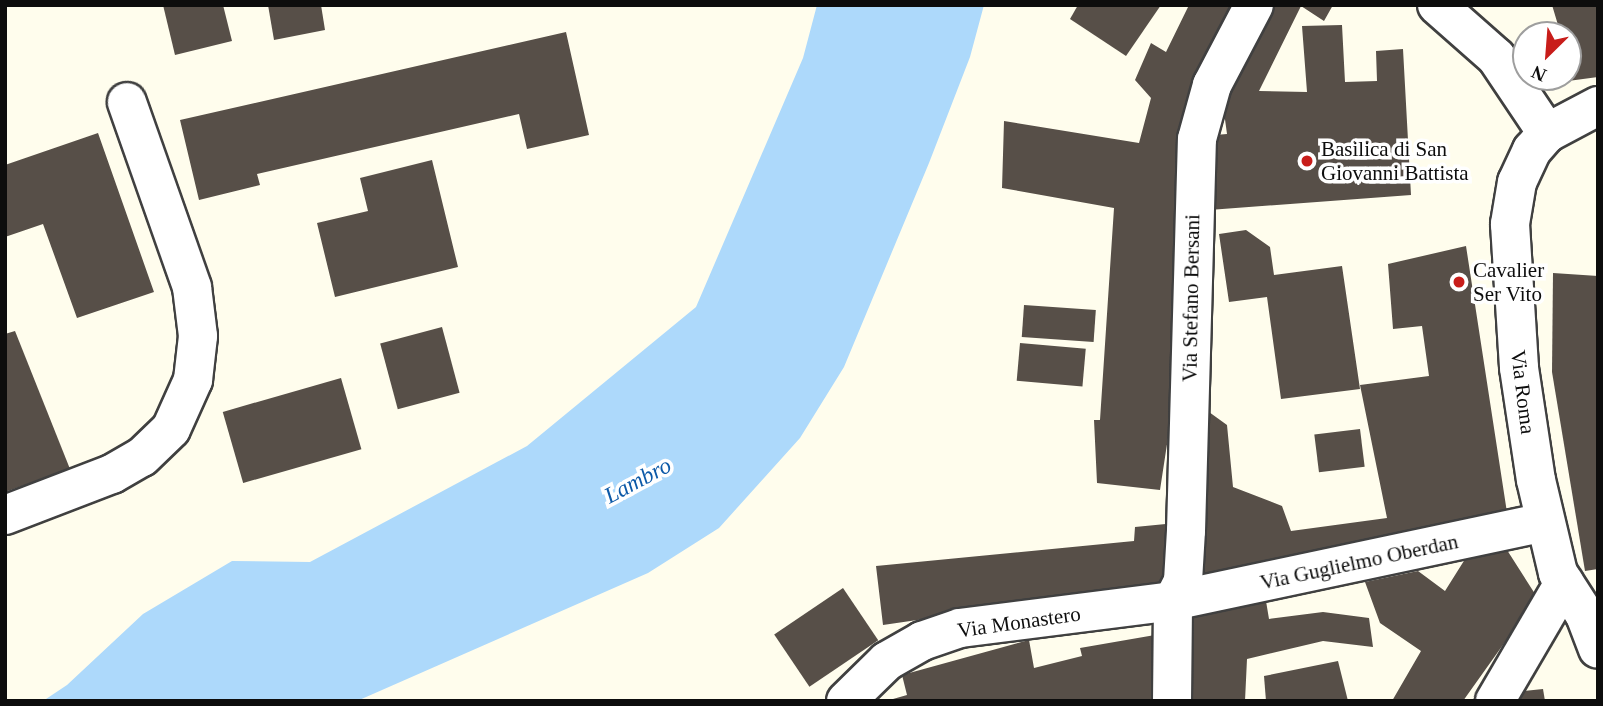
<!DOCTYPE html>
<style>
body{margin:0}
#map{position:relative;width:1603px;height:706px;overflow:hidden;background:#fffded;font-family:Georgia,serif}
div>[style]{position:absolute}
.water>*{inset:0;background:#add9fb}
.building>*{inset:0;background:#574f48;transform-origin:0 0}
.roads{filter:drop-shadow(2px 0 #404040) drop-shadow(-2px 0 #404040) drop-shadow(0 2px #404040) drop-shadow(0 -2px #404040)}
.minor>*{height:38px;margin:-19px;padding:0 19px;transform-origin:19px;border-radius:19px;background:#fff}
.dots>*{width:19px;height:19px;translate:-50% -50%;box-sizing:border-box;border:4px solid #fff;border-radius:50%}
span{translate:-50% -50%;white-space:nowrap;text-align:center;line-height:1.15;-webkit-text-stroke:7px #fff;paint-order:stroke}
.poi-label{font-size:21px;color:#0d0d0d}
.left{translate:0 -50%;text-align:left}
.street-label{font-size:21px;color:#0d0d0d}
.water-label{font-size:23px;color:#0d5aa8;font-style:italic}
.frame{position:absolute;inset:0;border:7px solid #0d0d0d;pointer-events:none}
.north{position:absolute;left:1512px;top:21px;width:70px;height:70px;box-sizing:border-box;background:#fff;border:2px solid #9e9e9e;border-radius:50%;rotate:205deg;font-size:19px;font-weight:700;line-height:28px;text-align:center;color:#0d0d0d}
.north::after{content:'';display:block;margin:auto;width:24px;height:32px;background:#c81d1a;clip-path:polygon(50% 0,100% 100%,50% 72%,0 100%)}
</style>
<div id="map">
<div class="water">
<i style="clip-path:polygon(817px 5px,984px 5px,970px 57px,929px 163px,844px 367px,800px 438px,719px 528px,648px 573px,357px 701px,43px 701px,67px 685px,143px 614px,232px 561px,310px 562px,527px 446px,696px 307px,803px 58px)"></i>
</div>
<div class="building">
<i style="clip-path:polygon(163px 5px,223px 5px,232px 41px,175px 55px)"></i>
<i style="clip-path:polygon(268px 5px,321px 5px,325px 30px,274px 40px)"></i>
<i style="clip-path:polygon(1078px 5px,1161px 5px,1126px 56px,1070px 19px)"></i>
<i style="clip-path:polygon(1189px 5px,1234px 5px,1185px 104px,1177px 181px,1171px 418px,1160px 490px,1097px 483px,1094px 420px,1100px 420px,1114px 208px,1002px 188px,1004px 121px,1139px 143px,1151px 98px,1135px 80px,1151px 43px,1166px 52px)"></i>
<i style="clip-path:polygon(1266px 5px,1333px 5px,1324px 21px,1301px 6px,1259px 91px,1307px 92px,1302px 26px,1342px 25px,1345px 82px,1377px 81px,1376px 51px,1403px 49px,1411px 195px,1209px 210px,1203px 136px,1227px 134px,1220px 83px)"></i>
<i style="clip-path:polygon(1552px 5px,1598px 5px,1598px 77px,1568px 81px,1568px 35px,1561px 35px)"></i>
<i style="clip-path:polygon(566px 32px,589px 135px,527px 149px,519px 114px,257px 174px,260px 185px,199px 200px,180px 120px)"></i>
<i style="clip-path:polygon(98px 133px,154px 292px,77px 318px,43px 224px,5px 237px,5px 165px)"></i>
<i style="clip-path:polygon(432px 160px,458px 267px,335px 297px,317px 223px,368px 211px,360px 178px)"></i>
<i style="clip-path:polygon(1246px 230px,1270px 247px,1274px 275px,1342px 266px,1360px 389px,1281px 399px,1267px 297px,1229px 302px,1219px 234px)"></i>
<i style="clip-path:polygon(1466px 246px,1508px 519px,1194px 585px,1198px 414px,1209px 412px,1227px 425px,1233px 487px,1282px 506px,1291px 531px,1387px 518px,1360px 385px,1429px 376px,1422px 326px,1393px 329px,1388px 264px)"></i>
<i style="clip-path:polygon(1553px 273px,1598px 276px,1598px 569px,1585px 571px,1552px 372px)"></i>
<i style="left:1024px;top:305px;width:72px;height:32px;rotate:4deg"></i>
<i style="left:442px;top:327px;width:68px;height:64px;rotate:75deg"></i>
<i style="clip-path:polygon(15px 331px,70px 469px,5px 492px,5px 334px)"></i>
<i style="left:1020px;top:343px;width:66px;height:38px;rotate:5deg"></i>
<i style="left:341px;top:378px;width:74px;height:123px;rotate:74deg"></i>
<i style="left:1360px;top:429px;width:38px;height:46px;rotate:83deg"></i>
<i style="clip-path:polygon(1176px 523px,1171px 583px,883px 625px,876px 566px,1134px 541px,1135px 527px)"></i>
<i style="clip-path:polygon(1507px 550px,1537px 597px,1463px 701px,1392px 701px,1421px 651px,1380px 623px,1365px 582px,1418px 571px,1445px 591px,1467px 556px)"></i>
<i style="left:843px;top:588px;width:63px;height:83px;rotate:56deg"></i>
<i style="clip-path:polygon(1266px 601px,1269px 619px,1323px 612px,1369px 618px,1373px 647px,1323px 641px,1247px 659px,1245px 701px,1191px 701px,1193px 613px)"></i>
<i style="clip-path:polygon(1155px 635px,1151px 701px,886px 701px,907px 695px,902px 675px,1029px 640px,1034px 668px,1082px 656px,1080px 648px)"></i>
<i style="clip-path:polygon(1338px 661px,1348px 701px,1266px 701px,1264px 676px)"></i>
<i style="clip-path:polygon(1543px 689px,1545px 701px,1504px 701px,1507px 693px)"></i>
</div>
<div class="roads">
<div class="minor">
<i style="left:1437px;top:5px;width:79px;rotate:41.4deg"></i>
<i style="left:1496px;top:57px;width:92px;rotate:56.1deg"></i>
<i style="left:1598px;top:106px;width:58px;rotate:152.1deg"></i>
<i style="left:1547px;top:133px;width:23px;rotate:131deg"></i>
<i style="left:1532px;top:150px;width:35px;rotate:115deg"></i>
<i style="left:1517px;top:182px;width:43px;rotate:99.5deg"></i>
<i style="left:1510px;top:224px;width:144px;rotate:86.4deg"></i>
<i style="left:1519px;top:368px;width:113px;rotate:81.4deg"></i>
<i style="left:1536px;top:480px;width:96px;rotate:76.7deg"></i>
<i style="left:1558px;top:573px;width:50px;rotate:57.3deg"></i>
<i style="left:1585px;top:615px;width:36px;rotate:69deg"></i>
<i style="left:5px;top:515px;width:115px;rotate:-21deg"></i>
<i style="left:112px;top:474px;width:34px;rotate:-30deg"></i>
<i style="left:142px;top:457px;width:40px;rotate:-44deg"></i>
<i style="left:171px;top:429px;width:54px;rotate:-65.8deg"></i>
<i style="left:193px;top:380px;width:44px;rotate:-83.5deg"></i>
<i style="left:198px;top:336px;width:49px;rotate:-97deg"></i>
<i style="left:192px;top:287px;width:196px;rotate:-109.4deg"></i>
<i style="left:846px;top:701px;width:57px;rotate:-44.3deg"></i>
<i style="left:887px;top:661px;width:40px;rotate:-29.7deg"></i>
<i style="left:922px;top:641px;width:40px;rotate:-18.9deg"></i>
<i style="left:960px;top:628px;width:215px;rotate:-7.2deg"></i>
<i style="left:1173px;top:601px;width:380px;rotate:-12deg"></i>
<i style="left:1172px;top:701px;width:100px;rotate:-89.4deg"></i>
<i style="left:1173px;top:601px;width:22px;rotate:-63deg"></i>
<i style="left:1183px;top:581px;width:50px;rotate:-86.6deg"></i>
<i style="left:1186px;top:531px;width:392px;rotate:-88.4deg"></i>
<i style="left:1197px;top:139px;width:56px;rotate:-74.5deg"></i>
<i style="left:1212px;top:85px;width:90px;rotate:-62.3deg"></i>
<i style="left:1495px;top:701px;width:137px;rotate:-59.7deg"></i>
</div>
</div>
<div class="dots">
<i style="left:1307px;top:161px;background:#c81d1a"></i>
<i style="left:1459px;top:282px;background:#c81d1a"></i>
</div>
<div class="poi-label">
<span class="left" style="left:1321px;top:161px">Basilica di San<br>Giovanni Battista</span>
<span class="left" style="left:1473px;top:282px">Cavalier<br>Ser Vito</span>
</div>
<div class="street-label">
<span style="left:1191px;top:298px;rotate:-89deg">Via Stefano Bersani</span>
<span style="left:1523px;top:392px;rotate:83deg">Via Roma</span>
<span style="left:1359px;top:562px;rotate:-12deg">Via Guglielmo Oberdan</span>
<span style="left:1019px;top:622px;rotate:-8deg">Via Monastero</span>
</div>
<div class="water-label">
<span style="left:638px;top:481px;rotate:-28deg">Lambro</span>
</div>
<div class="frame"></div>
<div class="north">N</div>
</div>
